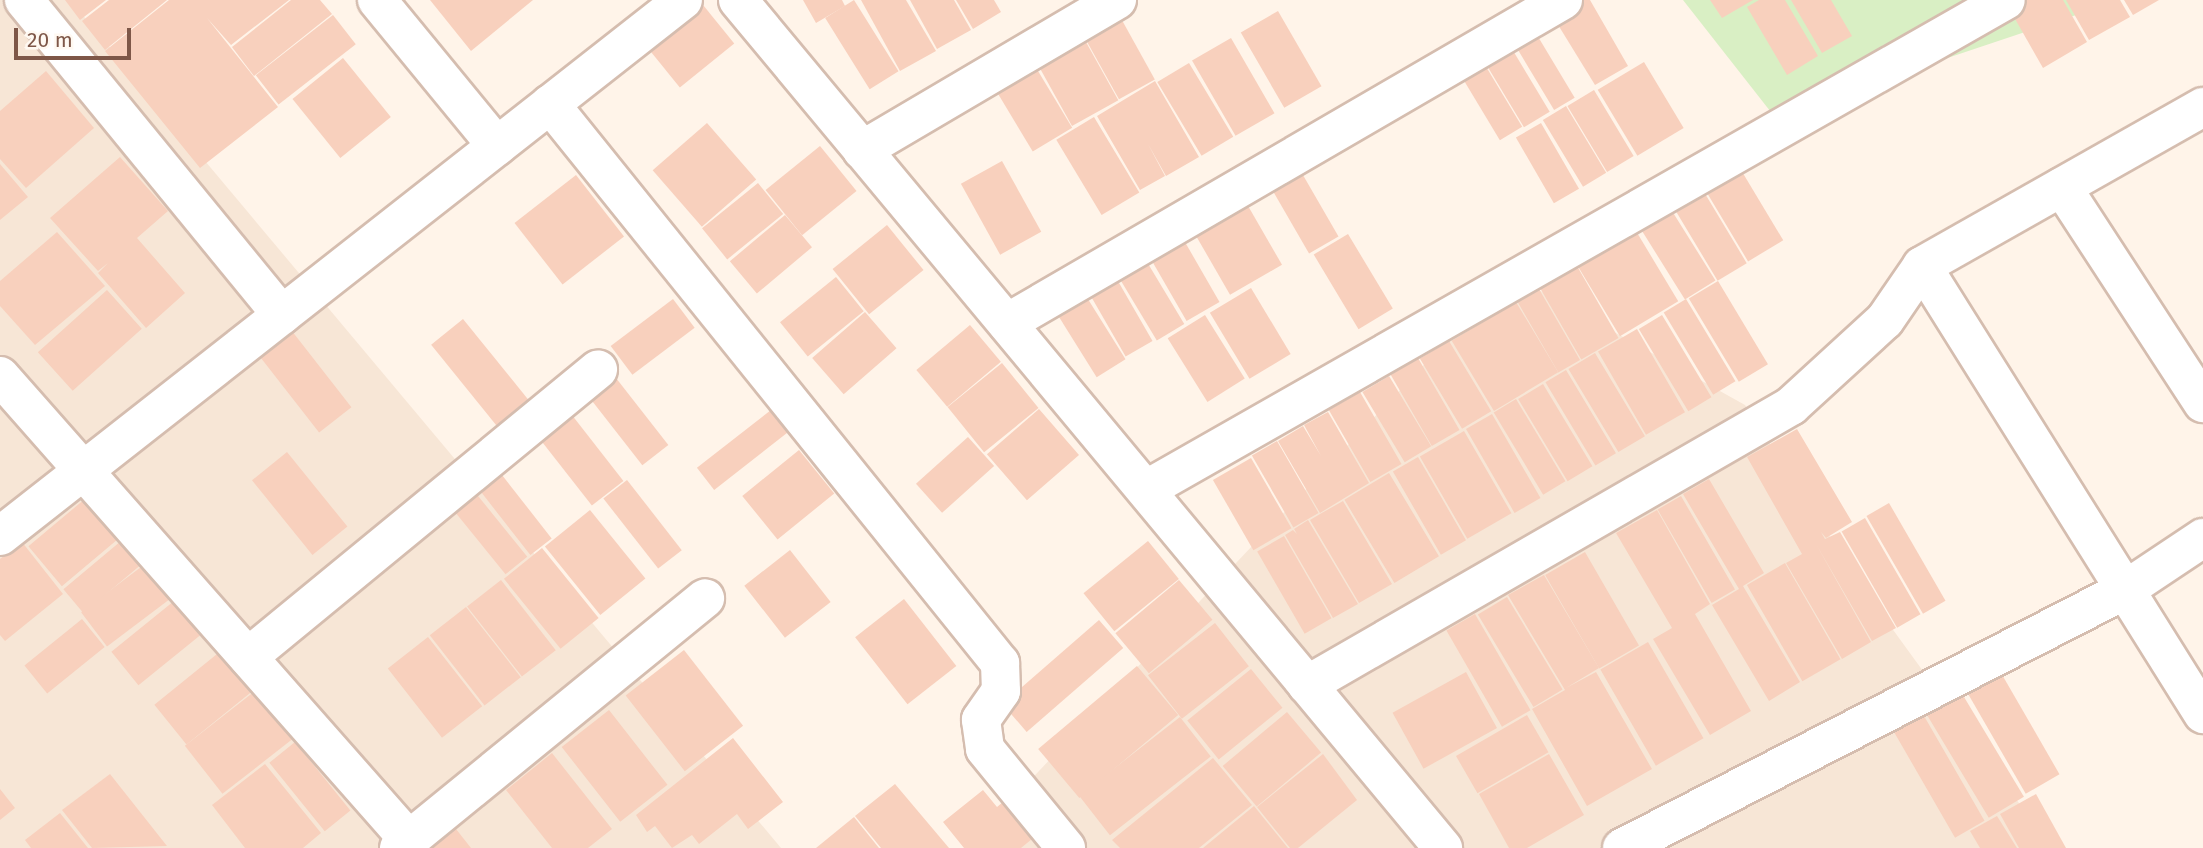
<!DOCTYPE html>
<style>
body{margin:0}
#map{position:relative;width:2203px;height:848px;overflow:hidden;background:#fff4e9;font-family:"Fira Sans",sans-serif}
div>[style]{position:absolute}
.residential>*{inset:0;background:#f7e6d6}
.green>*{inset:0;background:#d9efc4}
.building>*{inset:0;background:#f8d0bd;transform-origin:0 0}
.roads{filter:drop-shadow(2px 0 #d5bdaf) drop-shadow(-2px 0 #d5bdaf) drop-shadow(0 2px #d5bdaf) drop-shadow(0 -2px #d5bdaf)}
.street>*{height:38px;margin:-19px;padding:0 19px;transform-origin:19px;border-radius:19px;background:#fff}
span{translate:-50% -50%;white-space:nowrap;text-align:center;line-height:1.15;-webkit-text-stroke:5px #fff9f2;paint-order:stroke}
.scale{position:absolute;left:14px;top:28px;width:117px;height:32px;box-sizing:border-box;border:4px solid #7e5748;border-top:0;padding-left:9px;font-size:21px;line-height:24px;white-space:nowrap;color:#7e5748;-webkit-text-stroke:5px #fff9f2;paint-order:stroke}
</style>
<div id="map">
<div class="residential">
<i style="clip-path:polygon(0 0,70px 0,781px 848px,0 848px)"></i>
<i style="clip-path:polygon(1510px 274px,1745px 405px,1867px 594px,2040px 832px,2047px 848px,966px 848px)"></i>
</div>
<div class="green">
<i style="clip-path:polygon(1683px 0,2121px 0,1774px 116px)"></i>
</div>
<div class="building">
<i style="clip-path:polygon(65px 0,106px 0,80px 20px)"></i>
<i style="clip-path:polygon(109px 0,167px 0,105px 50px,82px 21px)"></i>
<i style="clip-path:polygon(169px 0,289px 0,231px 45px,207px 18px,278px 107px,200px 168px,105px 51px)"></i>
<i style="clip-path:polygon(291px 0,320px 0,332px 14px,254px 76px,232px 47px)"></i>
<i style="clip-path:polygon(430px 0,533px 0,471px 51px)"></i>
<i style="left:699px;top:0;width:56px;height:70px;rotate:51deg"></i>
<i style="clip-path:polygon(803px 0,842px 0,845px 6px,816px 23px)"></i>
<i style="left:854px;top:0;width:84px;height:34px;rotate:58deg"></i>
<i style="clip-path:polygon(861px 0,906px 0,936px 51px,900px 71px)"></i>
<i style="clip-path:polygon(910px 0,954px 0,971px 30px,937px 49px)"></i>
<i style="clip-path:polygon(956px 0,994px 0,1001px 12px,973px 29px)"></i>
<i style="clip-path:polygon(1579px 0,1590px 0,1628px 66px,1595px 85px,1552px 15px)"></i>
<i style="clip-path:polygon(1710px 0,1753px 0,1722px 18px)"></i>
<i style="clip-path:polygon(1759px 0,1785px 0,1818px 56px,1787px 75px,1747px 7px)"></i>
<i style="clip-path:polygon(1791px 0,1831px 0,1852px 36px,1822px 53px)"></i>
<i style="clip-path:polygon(2011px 0,2063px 0,2087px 42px,2043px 68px,2006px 3px)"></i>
<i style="clip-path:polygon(2066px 0,2120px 0,2130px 17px,2089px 40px)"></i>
<i style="clip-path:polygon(2124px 0,2159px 0,2133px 15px)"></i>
<i style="left:1278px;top:11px;width:87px;height:43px;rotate:60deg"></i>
<i style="left:1118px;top:13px;width:76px;height:41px;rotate:61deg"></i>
<i style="left:333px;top:15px;width:37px;height:98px;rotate:52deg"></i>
<i style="left:1534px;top:30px;width:79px;height:24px;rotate:59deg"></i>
<i style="left:1081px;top:33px;width:77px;height:53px;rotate:61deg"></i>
<i style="left:1231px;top:38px;width:87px;height:45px;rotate:60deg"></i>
<i style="left:1509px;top:44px;width:79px;height:30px;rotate:59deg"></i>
<i style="left:343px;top:58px;width:76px;height:65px;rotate:51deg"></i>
<i style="left:1482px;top:60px;width:78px;height:26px;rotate:59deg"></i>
<i style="left:1032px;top:61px;width:78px;height:46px;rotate:59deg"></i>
<i style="left:1644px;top:62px;width:77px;height:54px;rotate:59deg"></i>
<i style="left:1189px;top:63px;width:86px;height:37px;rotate:59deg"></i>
<i style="clip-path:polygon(46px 71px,94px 128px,26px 188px,0 159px,0 111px)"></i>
<i style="clip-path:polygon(1155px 81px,1199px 157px,1166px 176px,1148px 144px,1165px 176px,1140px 190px,1097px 116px)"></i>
<i style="left:1594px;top:90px;width:77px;height:31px;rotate:59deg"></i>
<i style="left:1566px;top:106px;width:78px;height:27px;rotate:59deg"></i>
<i style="left:1094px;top:117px;width:88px;height:44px;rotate:59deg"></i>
<i style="left:707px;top:123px;width:75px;height:72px;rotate:49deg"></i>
<i style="left:1541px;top:123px;width:76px;height:29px;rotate:60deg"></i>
<i style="left:820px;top:146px;width:58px;height:70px;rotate:51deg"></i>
<i style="clip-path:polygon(120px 157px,168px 211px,137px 238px,185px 293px,146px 328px,98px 273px,108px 263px,98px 271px,50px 218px)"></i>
<i style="left:1002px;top:161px;width:81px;height:47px;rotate:61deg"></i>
<i style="left:1296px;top:163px;width:85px;height:34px;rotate:60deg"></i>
<i style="clip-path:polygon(0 164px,28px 197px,0 220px)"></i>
<i style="left:1741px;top:170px;width:82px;height:41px;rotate:59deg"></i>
<i style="left:576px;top:175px;width:78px;height:78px;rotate:52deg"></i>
<i style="left:758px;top:183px;width:40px;height:72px;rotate:51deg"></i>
<i style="left:1240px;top:192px;width:84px;height:60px;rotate:60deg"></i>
<i style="left:1704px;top:192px;width:83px;height:34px;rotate:59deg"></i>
<i style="left:1672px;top:211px;width:82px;height:36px;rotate:58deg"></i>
<i style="left:785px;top:215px;width:42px;height:72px;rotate:50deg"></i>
<i style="left:887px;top:225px;width:58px;height:70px;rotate:51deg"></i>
<i style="left:1178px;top:230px;width:83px;height:38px;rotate:60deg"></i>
<i style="left:1636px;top:231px;width:82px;height:68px;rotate:59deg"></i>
<i style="clip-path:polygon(57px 232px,105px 286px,35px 345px,0 306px,0 281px)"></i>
<i style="left:1348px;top:234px;width:87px;height:40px;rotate:59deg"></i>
<i style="left:1141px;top:252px;width:84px;height:32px;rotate:59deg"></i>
<i style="left:1577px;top:266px;width:83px;height:43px;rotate:60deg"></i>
<i style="left:1111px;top:269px;width:83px;height:31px;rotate:60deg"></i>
<i style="left:836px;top:277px;width:44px;height:72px;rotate:51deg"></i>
<i style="left:1718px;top:281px;width:97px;height:34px;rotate:59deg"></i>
<i style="left:1081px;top:288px;width:84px;height:34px;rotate:58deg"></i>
<i style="left:1251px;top:288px;width:77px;height:48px;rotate:59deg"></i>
<i style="left:1539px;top:289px;width:82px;height:25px;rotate:60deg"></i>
<i style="left:107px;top:290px;width:52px;height:93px;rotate:48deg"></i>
<i style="left:673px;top:299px;width:36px;height:78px;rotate:53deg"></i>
<i style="left:1686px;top:299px;width:96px;height:26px;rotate:59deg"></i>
<i style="left:1516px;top:302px;width:82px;height:75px;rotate:59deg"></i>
<i style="left:865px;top:312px;width:48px;height:70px;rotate:49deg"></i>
<i style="left:1205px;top:315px;width:75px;height:44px;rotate:58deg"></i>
<i style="left:1662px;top:315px;width:96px;height:27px;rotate:59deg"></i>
<i style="left:463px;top:319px;width:117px;height:41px;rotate:51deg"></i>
<i style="left:970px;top:325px;width:48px;height:70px;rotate:50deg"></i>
<i style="left:288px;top:326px;width:103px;height:41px;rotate:52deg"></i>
<i style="left:1637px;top:329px;width:96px;height:45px;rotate:60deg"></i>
<i style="left:1449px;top:341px;width:82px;height:34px;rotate:59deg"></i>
<i style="left:1595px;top:353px;width:97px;height:31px;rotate:59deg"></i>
<i style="left:1418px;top:358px;width:83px;height:32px;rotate:60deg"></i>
<i style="left:1002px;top:363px;width:58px;height:70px;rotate:51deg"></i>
<i style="left:1566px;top:370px;width:97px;height:24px;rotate:59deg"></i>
<i style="left:1389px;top:376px;width:82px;height:31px;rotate:59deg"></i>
<i style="left:616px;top:378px;width:85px;height:33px;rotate:52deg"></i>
<i style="left:1543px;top:384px;width:96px;height:29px;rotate:59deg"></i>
<i style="left:1360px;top:392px;width:83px;height:36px;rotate:60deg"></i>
<i style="left:1516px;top:399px;width:96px;height:26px;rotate:59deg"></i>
<i style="left:1039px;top:409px;width:61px;height:69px;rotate:49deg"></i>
<i style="left:568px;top:410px;width:90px;height:40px;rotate:52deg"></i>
<i style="left:771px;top:410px;width:28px;height:94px;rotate:52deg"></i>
<i style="clip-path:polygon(1328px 412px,1369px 483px,1320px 513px,1278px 441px,1303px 426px,1321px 456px,1304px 425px)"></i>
<i style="left:1492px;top:414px;width:97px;height:30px;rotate:60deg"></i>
<i style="clip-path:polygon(1797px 429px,1852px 522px,1826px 538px,1821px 532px,1825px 539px,1840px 532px,1896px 628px,1872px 641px,1816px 544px,1871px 642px,1842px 659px,1786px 563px,1802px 554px,1747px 457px)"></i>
<i style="left:1464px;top:431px;width:95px;height:51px;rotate:60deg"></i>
<i style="left:968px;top:437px;width:39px;height:70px;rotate:48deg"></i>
<i style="left:1277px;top:441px;width:83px;height:29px;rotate:60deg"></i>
<i style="left:799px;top:450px;width:56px;height:73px;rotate:51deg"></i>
<i style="left:287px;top:452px;width:96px;height:45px;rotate:51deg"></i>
<i style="left:1418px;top:457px;width:96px;height:29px;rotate:60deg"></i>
<i style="left:1251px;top:458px;width:81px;height:44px;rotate:60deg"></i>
<i style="left:495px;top:466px;width:92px;height:27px;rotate:52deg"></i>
<i style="left:1389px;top:473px;width:97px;height:52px;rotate:59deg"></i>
<i style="clip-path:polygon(1709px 479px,1764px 573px,1743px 586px,1800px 682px,1769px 701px,1712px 605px,1739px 589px,1683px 494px)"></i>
<i style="left:627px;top:480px;width:89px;height:30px;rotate:52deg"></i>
<i style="left:470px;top:486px;width:91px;height:28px;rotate:51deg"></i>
<i style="left:92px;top:493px;width:52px;height:83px;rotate:50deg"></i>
<i style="left:1681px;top:496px;width:108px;height:27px;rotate:60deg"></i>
<i style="clip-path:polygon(1343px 501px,1392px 584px,1359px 603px,1310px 520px,1320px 514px,1323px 520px,1320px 514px)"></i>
<i style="left:1889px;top:503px;width:113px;height:26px;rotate:60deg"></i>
<i style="left:590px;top:510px;width:88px;height:58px;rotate:51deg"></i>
<i style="clip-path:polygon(1657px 510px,1710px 604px,1695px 614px,1751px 711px,1710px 735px,1653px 639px,1672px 628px,1616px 533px)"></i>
<i style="left:1865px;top:518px;width:111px;height:27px;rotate:60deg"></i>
<i style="clip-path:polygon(1308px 520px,1358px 604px,1333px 618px,1285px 535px,1293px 530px,1297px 534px,1294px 529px)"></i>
<i style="left:127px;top:536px;width:31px;height:83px;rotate:50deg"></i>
<i style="left:1284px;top:536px;width:95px;height:31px;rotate:60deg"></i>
<i style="left:1148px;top:541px;width:49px;height:83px;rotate:51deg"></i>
<i style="clip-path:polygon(22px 542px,63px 594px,5px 641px,0 635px,0 559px)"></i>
<i style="left:542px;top:548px;width:90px;height:49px;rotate:51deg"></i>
<i style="left:790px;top:550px;width:66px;height:58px;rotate:52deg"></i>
<i style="left:1585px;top:552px;width:108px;height:46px;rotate:60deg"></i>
<i style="left:149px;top:561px;width:43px;height:85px;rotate:53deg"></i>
<i style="left:1785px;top:563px;width:111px;height:44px;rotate:60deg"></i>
<i style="clip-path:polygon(1544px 575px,1599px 668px,1566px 688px,1596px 672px,1652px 769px,1587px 806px,1532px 709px,1565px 690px,1508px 595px)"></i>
<i style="left:501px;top:580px;width:89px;height:43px;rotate:52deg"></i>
<i style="left:1179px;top:580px;width:52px;height:83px;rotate:50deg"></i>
<i style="left:179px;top:597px;width:43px;height:87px;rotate:51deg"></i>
<i style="left:1507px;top:597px;width:108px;height:34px;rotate:59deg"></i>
<i style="left:904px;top:599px;width:85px;height:62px;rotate:52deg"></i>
<i style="left:466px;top:607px;width:89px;height:46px;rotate:52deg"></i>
<i style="left:1475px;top:614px;width:111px;height:33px;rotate:60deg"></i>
<i style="left:82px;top:619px;width:36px;height:74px;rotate:51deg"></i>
<i style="left:1099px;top:620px;width:37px;height:128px;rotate:49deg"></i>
<i style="left:1215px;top:623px;width:55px;height:85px;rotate:52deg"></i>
<i style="left:428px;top:637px;width:88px;height:51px;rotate:52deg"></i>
<i style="left:1648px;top:642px;width:111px;height:55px;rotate:60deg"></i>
<i style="left:222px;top:650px;width:51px;height:87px;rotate:51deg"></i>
<i style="left:684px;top:650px;width:96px;height:74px;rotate:52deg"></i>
<i style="left:1137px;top:666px;width:64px;height:129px;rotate:50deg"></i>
<i style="left:1997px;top:666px;width:125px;height:39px;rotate:60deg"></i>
<i style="left:1251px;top:669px;width:50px;height:82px;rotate:51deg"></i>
<i style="left:1466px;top:672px;width:64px;height:84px;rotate:61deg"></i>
<i style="left:1958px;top:687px;width:128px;height:41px;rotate:59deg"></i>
<i style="left:255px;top:691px;width:61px;height:89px;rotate:52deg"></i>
<i style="left:1920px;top:709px;width:129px;height:34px;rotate:60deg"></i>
<i style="left:609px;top:710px;width:95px;height:60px;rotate:52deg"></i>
<i style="left:1287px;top:712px;width:53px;height:84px;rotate:50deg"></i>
<i style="left:1527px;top:715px;width:43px;height:82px;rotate:60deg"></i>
<i style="left:1180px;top:717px;width:50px;height:128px;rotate:52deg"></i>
<i style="clip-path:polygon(733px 738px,783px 802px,748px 829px,737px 814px,699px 844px,692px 835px,672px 848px,655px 826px,647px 832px,636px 815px)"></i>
<i style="left:295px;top:742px;width:88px;height:33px;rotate:51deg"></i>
<i style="clip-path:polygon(552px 753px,612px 829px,588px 848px,552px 848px,506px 790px)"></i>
<i style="clip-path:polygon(1323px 754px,1357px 800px,1298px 848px,1290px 848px,1257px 807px)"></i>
<i style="clip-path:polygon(1549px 754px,1584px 815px,1527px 848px,1509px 848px,1479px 794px)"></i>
<i style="clip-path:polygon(1213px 758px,1252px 805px,1199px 848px,1120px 848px,1112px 840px)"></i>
<i style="clip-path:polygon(265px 764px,321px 833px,303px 848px,245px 848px,212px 805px)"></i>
<i style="clip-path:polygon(110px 774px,167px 846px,92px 848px,62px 810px)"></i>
<i style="clip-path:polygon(895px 784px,949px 848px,881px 848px,855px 816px)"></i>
<i style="clip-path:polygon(0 789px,15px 808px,0 820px)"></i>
<i style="clip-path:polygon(983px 790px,997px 807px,1009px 797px,1038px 834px,1021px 848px,964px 848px,943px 822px)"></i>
<i style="clip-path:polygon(2036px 794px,2066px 848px,2019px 848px,2000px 814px)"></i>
<i style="clip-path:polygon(1254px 806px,1288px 848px,1203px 848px)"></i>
<i style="clip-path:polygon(60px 813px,88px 848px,31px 848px,25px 840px)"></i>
<i style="clip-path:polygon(1997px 816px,2017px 848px,1980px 848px,1970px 831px)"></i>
<i style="clip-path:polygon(854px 817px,879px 848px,816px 848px)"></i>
<i style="clip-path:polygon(456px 829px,471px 848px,431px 848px)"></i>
</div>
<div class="roads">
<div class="street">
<i style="left:24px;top:0;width:407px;rotate:50.7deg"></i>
<i style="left:377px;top:0;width:189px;rotate:50.6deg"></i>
<i style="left:738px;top:0;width:1103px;rotate:50.26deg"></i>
<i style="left:550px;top:104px;width:718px;rotate:51.17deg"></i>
<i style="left:1000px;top:663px;width:28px;rotate:88deg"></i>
<i style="left:1001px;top:691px;width:35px;rotate:125deg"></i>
<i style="left:981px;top:720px;width:29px;rotate:82deg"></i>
<i style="left:985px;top:749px;width:128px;rotate:50.7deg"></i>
<i style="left:862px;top:150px;width:296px;rotate:-30.5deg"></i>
<i style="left:2062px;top:187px;width:258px;rotate:56.9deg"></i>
<i style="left:1922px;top:266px;width:529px;rotate:57.9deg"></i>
<i style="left:1007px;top:323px;width:643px;rotate:-30.15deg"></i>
<i style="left:0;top:376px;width:619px;rotate:48.6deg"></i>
<i style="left:1147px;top:489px;width:988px;rotate:-29.65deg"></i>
<i style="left:0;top:536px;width:868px;rotate:-38.12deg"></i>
<i style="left:248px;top:657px;width:453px;rotate:-39.4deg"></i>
<i style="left:1307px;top:685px;width:559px;rotate:-29.96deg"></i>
<i style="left:1791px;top:406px;width:127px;rotate:-42.5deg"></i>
<i style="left:1885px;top:320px;width:65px;rotate:-55.6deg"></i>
<i style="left:1922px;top:266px;width:323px;rotate:-29.5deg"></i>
<i style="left:399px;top:848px;width:395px;rotate:-39.2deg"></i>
<i style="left:1622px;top:848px;width:565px;rotate:-27.15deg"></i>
<i style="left:2125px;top:590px;width:94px;rotate:-33.7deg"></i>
</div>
</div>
<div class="scale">20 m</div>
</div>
